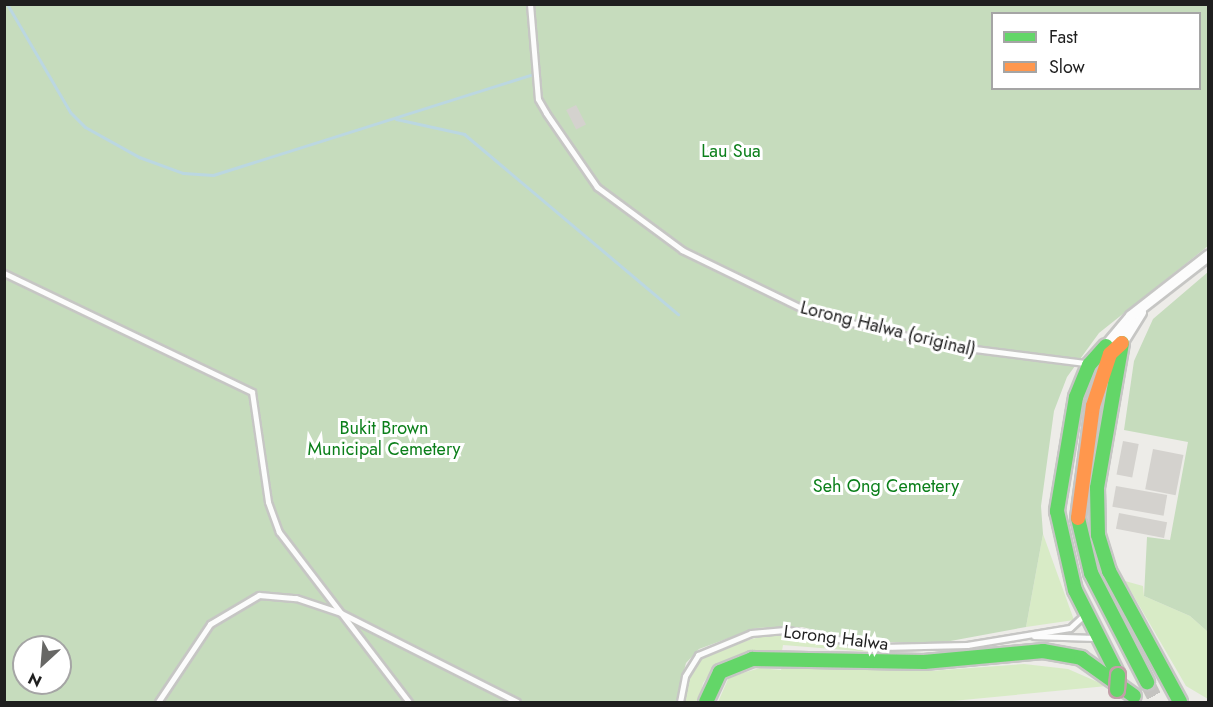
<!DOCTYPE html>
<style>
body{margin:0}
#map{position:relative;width:1213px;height:707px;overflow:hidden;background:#edece8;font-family:Jost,sans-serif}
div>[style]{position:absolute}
.grass>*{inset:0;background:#d8ebc6}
.forest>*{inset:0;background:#c6dcbd}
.stream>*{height:3px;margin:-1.5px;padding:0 1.5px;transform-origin:1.5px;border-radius:1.5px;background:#bbd7e1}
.building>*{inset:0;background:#d4d2ce;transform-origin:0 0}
.secondary-tunnel>*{height:15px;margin-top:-7.5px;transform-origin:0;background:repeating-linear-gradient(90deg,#c4c3c0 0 15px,transparent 0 23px)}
.roads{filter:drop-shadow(2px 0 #c6c6c4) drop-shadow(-2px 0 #c6c6c4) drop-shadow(0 2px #c6c6c4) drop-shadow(0 -2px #c6c6c4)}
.lane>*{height:5px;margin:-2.5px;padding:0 2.5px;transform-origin:2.5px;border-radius:2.5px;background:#fcfcfc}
.street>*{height:10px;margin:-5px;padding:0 5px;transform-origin:5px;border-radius:5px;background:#fcfcfc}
.fast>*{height:14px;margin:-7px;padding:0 7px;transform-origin:7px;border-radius:7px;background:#63d668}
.slow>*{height:14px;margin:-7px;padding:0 7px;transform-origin:7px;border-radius:7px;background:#ff974d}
.bridges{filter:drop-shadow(2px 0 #c39ea8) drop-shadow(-2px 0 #c39ea8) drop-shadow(0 2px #c39ea8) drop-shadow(0 -2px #c39ea8)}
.fast-bridge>*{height:14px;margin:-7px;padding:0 7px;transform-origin:7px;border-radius:7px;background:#63d668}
span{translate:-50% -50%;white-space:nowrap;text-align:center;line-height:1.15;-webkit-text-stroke:6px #fff;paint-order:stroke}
.park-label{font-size:18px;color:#0b7f1a}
.street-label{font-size:18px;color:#1f1f1f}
.frame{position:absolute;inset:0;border:6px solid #1f1f1f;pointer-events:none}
.legend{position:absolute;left:991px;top:12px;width:210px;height:78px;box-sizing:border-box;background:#fff;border:2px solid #a5a5a5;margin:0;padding:8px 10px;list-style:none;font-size:18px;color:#1f1f1f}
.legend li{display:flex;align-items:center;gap:12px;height:30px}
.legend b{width:30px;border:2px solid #a5a5a5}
.north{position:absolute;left:12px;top:635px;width:60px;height:60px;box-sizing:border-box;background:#fff;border:2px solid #a5a5a5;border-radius:50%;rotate:206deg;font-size:16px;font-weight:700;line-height:24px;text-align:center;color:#1f1f1f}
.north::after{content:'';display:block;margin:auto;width:21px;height:27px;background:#676765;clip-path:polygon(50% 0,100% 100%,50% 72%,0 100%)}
</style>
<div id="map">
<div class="grass">
<i style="clip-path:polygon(1043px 534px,1074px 620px,1026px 627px)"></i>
<i style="clip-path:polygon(1125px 581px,1143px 586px,1144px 596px,1190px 616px,1208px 632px,1208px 699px,1186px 686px)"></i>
<i style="clip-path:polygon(766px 635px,804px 636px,870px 652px,783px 645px,782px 651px,714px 668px,703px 683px,699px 702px,684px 702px,691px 671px,706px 653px)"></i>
<i style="clip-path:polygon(783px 664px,930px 671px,1024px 664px,1068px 669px,1107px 686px,942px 702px,718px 702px,729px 677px,760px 668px,781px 670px)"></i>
</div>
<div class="forest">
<i style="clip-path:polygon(evenodd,4px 5px,1208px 5px,1208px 246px,1099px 333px,1067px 377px,1054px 411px,1041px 506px,1043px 534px,1026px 627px,945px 642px,868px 642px,802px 627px,756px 628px,699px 649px,686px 663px,676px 702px,5px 702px,4px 5px,992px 14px,1200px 14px,1200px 88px,992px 88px,992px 14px,4px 5px,24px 647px,60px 647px,60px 683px,24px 683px,24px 647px)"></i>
<i style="clip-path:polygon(1208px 272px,1208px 632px,1190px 616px,1144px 596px,1147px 537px,1170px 540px,1188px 442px,1124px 430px,1134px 361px,1153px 319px)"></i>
</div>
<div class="stream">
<i style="left:7px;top:4px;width:125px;rotate:59.7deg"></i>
<i style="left:70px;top:112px;width:21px;rotate:45deg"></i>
<i style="left:85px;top:127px;width:62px;rotate:29.1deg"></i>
<i style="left:139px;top:157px;width:47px;rotate:20deg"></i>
<i style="left:183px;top:173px;width:30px;rotate:4deg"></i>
<i style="left:213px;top:175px;width:333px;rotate:-17.5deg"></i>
<i style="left:396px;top:119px;width:70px;rotate:12.4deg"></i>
<i style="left:464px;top:134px;width:280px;rotate:40.1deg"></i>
</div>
<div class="building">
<i style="left:576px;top:105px;width:22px;height:11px;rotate:63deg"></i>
<i style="left:1123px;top:441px;width:16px;height:34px;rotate:11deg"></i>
<i style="left:1153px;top:449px;width:31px;height:41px;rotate:11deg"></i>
<i style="left:1116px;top:486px;width:52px;height:21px;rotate:10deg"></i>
<i style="left:1119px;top:513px;width:49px;height:16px;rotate:11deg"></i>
</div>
<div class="secondary-tunnel">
<i style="left:1147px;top:682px;width:22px;rotate:63deg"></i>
</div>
<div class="roads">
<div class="lane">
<i style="left:530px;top:4px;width:95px;rotate:85.2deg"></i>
<i style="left:538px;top:99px;width:16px;rotate:60deg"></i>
<i style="left:546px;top:113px;width:90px;rotate:55.4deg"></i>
<i style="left:597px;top:187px;width:106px;rotate:36.5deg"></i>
<i style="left:682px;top:250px;width:146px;rotate:26deg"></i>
<i style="left:813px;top:314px;width:142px;rotate:13.1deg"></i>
<i style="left:951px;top:346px;width:135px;rotate:7.2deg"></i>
<i style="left:4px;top:273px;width:275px;rotate:25.6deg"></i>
<i style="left:252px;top:392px;width:111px;rotate:81.7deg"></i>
<i style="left:268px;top:502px;width:32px;rotate:70deg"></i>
<i style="left:279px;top:532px;width:214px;rotate:52.6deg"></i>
<i style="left:1034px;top:636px;width:59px;rotate:1.9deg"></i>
<i style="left:158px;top:702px;width:94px;rotate:-56.3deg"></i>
<i style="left:210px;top:624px;width:57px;rotate:-30.6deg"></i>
<i style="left:259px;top:595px;width:37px;rotate:5deg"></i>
<i style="left:296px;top:598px;width:47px;rotate:18.4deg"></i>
<i style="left:341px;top:613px;width:197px;rotate:26.8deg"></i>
<i style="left:680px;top:702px;width:26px;rotate:-79deg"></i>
<i style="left:685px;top:676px;width:25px;rotate:-58deg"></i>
<i style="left:698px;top:655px;width:57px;rotate:-22.5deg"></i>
<i style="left:751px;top:633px;width:37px;rotate:-5deg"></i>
<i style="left:788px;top:630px;width:95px;rotate:10.4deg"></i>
<i style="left:881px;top:647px;width:86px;rotate:-1.3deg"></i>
<i style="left:967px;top:645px;width:104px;rotate:-9.4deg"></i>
<i style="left:1070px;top:628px;width:18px;rotate:-43deg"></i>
</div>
<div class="street">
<i style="left:1122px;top:343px;width:36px;rotate:-58deg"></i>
<i style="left:1106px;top:346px;width:39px;rotate:-50deg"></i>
<i style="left:1131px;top:316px;width:98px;rotate:-37.9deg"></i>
</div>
<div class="fast">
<i style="left:1122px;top:343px;width:147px;rotate:99.8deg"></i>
<i style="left:1097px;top:488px;width:47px;rotate:88.8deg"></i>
<i style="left:1098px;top:535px;width:38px;rotate:73deg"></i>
<i style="left:1109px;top:571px;width:149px;rotate:61.5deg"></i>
<i style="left:1106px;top:346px;width:25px;rotate:132deg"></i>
<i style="left:1089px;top:365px;width:35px;rotate:112deg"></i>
<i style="left:1076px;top:397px;width:116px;rotate:99.5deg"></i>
<i style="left:1057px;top:511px;width:81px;rotate:77.2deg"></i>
<i style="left:1075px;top:590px;width:95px;rotate:63.2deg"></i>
<i style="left:1078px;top:518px;width:57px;rotate:76.7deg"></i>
<i style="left:1091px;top:573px;width:123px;rotate:62.8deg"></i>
<i style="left:706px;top:702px;width:33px;rotate:-65deg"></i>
<i style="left:720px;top:672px;width:35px;rotate:-22deg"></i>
<i style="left:752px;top:659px;width:172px;rotate:1deg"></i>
<i style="left:924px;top:662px;width:120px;rotate:-5.3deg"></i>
<i style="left:1043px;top:651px;width:39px;rotate:10deg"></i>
<i style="left:1081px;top:658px;width:65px;rotate:35.6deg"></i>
</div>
<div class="slow">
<i style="left:1078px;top:518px;width:113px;rotate:-82.4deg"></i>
<i style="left:1093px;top:406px;width:55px;rotate:-71.9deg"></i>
<i style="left:1110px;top:354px;width:16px;rotate:-43deg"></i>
</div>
</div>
<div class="bridges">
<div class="fast-bridge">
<i style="left:1117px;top:690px;width:15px;rotate:-86deg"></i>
</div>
</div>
<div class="park-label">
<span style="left:731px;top:151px">Lau Sua</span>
<span style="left:384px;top:439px">Bukit Brown<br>Municipal Cemetery</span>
<span style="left:886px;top:486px">Seh Ong Cemetery</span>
</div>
<div class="street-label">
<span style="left:888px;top:329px;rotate:14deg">Lorong Halwa (original)</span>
<span style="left:836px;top:638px;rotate:7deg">Lorong Halwa</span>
</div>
<div class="frame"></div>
<ul class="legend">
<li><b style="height:8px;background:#63d668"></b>Fast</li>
<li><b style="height:8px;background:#ff974d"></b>Slow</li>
</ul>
<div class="north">N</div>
</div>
